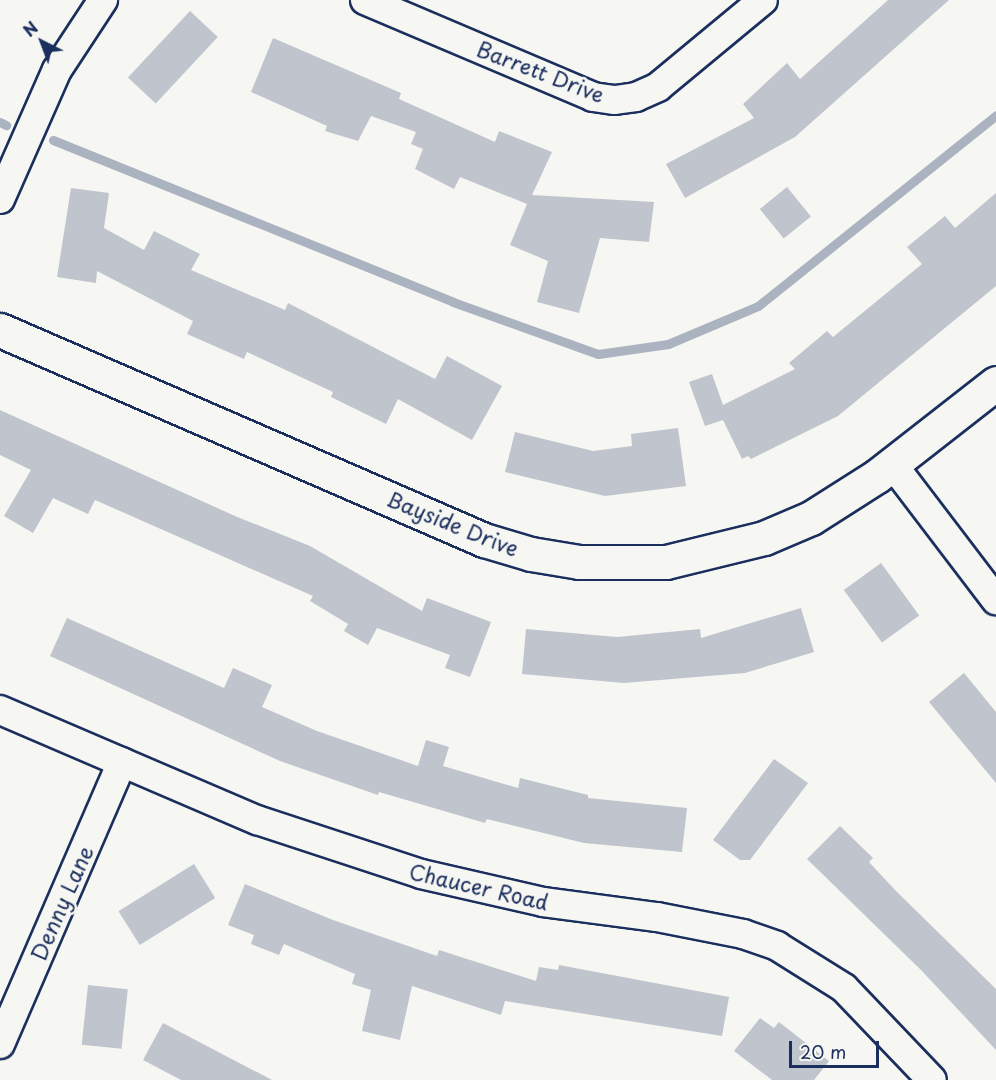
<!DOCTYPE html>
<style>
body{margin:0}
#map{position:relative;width:996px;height:1080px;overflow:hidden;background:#f6f6f2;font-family:"Playpen Sans",sans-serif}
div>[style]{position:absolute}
.stream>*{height:9px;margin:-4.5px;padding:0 4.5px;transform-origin:4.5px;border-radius:4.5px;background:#abb2c0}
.building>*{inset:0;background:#c0c4cd;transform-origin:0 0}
.roads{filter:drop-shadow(2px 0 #1b2f5e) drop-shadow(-2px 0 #1b2f5e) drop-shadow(0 2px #1b2f5e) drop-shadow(0 -2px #1b2f5e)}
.street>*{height:28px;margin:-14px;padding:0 14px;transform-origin:14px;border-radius:14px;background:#f6f6f2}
.secondary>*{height:33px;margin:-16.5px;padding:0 16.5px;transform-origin:16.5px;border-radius:16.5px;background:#f6f6f2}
span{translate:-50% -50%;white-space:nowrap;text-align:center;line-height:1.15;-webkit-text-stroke:5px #f6f6f2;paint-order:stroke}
.street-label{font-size:21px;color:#1b2f5e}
.north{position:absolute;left:12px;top:12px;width:60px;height:60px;-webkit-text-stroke:4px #f6f6f2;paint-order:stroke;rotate:318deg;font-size:16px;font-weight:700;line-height:24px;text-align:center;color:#1b2f5e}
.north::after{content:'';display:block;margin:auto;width:21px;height:27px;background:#1b2f5e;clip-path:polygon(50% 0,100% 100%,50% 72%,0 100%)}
.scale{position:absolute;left:789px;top:1041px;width:90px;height:27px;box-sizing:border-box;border:3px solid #1b2f5e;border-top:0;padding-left:8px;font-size:18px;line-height:21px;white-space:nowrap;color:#1b2f5e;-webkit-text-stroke:4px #f6f6f2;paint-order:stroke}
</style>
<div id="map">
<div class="stream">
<i style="left:0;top:122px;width:7px;rotate:27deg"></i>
<i style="left:53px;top:140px;width:432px;rotate:22deg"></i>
<i style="left:453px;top:302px;width:154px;rotate:19.7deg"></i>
<i style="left:598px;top:354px;width:71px;rotate:-8.1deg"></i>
<i style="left:668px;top:344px;width:98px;rotate:-22.9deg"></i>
<i style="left:758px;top:306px;width:305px;rotate:-38.7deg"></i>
</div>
<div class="building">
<i style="clip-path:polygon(888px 0,949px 0,795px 137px,685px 198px,666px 164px,754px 118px,743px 104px,787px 63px,800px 79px)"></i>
<i style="left:190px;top:11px;width:38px;height:91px;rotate:43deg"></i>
<i style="clip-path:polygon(273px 38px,401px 93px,399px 99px,495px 142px,499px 131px,552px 152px,532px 195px,654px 202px,649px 242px,600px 238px,579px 313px,537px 302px,548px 261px,510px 245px,527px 204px,460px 177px,454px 189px,415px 169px,423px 149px,411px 144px,416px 132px,371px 116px,358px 141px,325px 131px,327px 126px,251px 92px)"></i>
<i style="left:787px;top:187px;width:38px;height:35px;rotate:51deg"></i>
<i style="clip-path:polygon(71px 188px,109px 193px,104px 228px,144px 250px,154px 231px,200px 254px,191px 270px,285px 310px,288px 303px,435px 379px,447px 356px,502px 386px,472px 440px,398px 399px,386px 424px,331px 397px,333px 392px,247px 352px,244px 359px,187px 334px,193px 321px,97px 271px,96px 283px,57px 277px)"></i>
<i style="clip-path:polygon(996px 193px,996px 286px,838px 416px,751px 459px,748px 456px,742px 459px,723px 420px,705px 426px,689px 382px,712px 374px,723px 405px,795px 369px,789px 363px,827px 331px,833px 337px,922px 264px,907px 247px,945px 216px,955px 228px)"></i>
<i style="clip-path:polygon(0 410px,235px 516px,310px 546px,422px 611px,427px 598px,491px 622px,470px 677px,445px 668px,450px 655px,377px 628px,368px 645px,344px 631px,348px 624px,310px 601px,313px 596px,95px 500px,88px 514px,53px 498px,33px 533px,4px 516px,31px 470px,0 455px)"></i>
<i style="clip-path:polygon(678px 428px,686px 486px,605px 496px,505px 472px,515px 432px,593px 451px,632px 446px,631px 434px)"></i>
<i style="left:881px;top:563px;width:65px;height:46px;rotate:54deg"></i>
<i style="clip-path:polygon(801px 608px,814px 652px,745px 673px,624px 683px,522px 674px,526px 629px,617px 637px,700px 629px,701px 638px)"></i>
<i style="clip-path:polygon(67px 618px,224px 688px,233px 668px,272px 685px,262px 707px,317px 731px,418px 766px,426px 740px,449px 747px,443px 766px,518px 788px,520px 778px,588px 795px,588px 798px,687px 808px,682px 852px,584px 843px,487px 819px,485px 823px,379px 792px,378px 795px,280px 761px,50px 656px)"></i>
<i style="clip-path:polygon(964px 673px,996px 712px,996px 783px,929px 702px)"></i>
<i style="clip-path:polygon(774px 759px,808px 783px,750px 860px,740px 860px,713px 840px)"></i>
<i style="clip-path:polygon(840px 826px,873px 858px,869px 862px,896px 891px,996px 989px,996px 1050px,921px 970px,807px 859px)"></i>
<i style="left:194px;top:864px;width:40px;height:89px;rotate:58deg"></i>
<i style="clip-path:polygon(245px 884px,333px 920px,437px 956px,439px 950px,536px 981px,539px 967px,558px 970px,559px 965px,729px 997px,722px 1036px,505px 1001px,501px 1015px,412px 986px,400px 1040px,362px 1031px,371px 990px,352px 984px,355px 974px,284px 944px,279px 955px,251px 944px,254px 935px,228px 925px)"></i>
<i style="left:88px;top:985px;width:40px;height:60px;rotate:6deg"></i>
<i style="clip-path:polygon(760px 1018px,774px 1028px,779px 1022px,829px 1061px,814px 1080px,772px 1080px,734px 1051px)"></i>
<i style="clip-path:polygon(163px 1023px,272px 1080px,181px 1080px,143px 1060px)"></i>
</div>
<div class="roads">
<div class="street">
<i style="left:365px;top:0;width:248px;rotate:23deg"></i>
<i style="left:593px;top:97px;width:22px;rotate:8deg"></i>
<i style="left:615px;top:100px;width:21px;rotate:-8deg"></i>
<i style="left:636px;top:97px;width:24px;rotate:-24deg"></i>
<i style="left:658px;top:87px;width:136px;rotate:-39.6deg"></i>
<i style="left:0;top:199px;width:141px;rotate:-66.2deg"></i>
<i style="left:57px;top:70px;width:84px;rotate:-56.7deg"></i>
<i style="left:893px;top:465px;width:170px;rotate:52.7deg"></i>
<i style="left:0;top:710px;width:280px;rotate:23.2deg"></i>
<i style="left:257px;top:820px;width:173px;rotate:18.2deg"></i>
<i style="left:421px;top:874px;width:125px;rotate:12.9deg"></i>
<i style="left:543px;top:902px;width:115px;rotate:7.5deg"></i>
<i style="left:657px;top:917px;width:88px;rotate:11.2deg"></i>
<i style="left:743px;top:934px;width:36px;rotate:19deg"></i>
<i style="left:777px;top:946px;width:79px;rotate:32.1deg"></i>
<i style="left:844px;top:988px;width:127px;rotate:46.3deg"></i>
<i style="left:0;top:1044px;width:307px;rotate:-66.6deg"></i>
</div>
<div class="secondary">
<i style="left:0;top:330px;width:528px;rotate:23.46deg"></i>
<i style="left:484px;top:540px;width:49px;rotate:16.6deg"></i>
<i style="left:531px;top:554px;width:49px;rotate:9.5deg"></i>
<i style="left:579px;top:562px;width:87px"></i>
<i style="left:666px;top:562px;width:101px;rotate:-13.8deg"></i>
<i style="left:764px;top:538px;width:51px;rotate:-23.1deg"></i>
<i style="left:811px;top:518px;width:78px;rotate:-32.5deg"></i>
<i style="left:877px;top:476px;width:151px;rotate:-38deg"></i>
</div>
</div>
<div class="street-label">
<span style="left:541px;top:71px;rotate:21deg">Barrett Drive</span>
<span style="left:453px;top:523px;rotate:22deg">Bayside Drive</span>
<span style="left:479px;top:886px;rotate:13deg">Chaucer Road</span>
<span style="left:61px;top:903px;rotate:-66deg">Denny Lane</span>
</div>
<div class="north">N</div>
<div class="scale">20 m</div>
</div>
